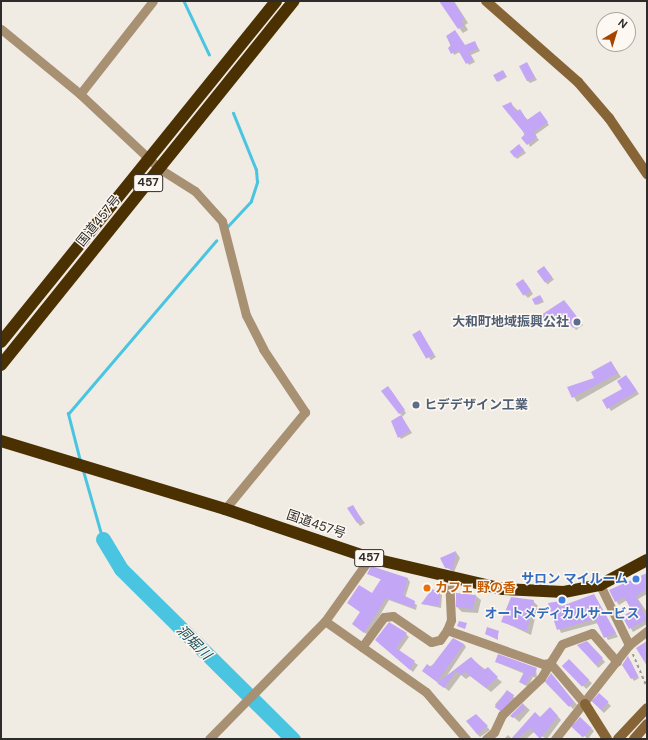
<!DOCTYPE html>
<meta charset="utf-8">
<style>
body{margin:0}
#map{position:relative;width:648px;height:740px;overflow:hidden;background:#f0ebe3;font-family:"DM Sans","Noto Sans JP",sans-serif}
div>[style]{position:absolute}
.shadow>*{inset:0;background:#0003;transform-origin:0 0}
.stream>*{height:2.5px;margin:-1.25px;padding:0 1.25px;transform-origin:1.25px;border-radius:1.25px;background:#4ac5e1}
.river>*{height:15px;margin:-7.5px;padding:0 7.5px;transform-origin:7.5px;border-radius:7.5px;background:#4ac5e1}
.building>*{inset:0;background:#c3a7f6;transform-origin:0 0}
.path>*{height:1.5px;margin-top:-0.75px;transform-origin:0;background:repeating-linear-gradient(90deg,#9d9994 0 3px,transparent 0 6px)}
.street>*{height:9px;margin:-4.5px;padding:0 4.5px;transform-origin:4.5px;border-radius:4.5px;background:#a89072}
.secondary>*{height:10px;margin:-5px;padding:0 5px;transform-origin:5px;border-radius:5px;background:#866435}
.highway>*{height:12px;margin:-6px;padding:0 6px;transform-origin:6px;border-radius:6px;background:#4b3002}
.dots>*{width:11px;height:11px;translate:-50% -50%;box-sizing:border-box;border:2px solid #fdf8f1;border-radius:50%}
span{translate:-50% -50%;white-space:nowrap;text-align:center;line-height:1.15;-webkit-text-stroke:3px #fdf8f1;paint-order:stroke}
.shield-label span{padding:1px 3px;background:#fdf8f1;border:1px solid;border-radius:3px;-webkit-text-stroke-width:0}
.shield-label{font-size:12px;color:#2e2c2a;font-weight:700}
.street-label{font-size:13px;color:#2e2c2a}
.service-label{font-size:13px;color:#4e5e75;font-weight:700}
.right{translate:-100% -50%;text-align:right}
.left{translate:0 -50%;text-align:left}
.shop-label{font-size:13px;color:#366cbe;font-weight:700}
.food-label{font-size:13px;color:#c56008;font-weight:700}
.water-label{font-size:14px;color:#194e59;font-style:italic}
.frame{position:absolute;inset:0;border:2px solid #2e2c2a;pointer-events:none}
.north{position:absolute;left:596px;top:12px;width:40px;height:40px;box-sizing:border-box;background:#fdf8f1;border:1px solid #aaa6a1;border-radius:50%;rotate:38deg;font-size:11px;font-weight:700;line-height:16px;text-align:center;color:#2e2c2a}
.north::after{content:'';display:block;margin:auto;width:14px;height:18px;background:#a64500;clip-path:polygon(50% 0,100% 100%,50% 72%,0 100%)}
</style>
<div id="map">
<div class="shadow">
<i style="clip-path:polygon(440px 1px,454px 1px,468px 23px,465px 25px,468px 30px,463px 33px,459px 28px)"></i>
<i style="clip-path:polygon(447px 37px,466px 46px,475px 42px,480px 51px,471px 55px,475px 62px,469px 65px,460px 52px,454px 55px)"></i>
<i style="clip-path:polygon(527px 64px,537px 80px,530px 83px,527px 80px)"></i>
<i style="clip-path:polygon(504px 72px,507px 77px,498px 82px,497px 81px)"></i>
<i style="clip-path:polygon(510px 103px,528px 120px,542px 115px,549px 125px,535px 135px,539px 140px,530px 147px)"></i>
<i style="clip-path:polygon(522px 148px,526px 153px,517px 159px,515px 156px)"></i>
<i style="left:544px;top:267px;width:16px;height:8px;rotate:52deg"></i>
<i style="clip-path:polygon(526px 283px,533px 294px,528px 298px,525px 295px)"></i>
<i style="clip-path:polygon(540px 296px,544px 302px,537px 305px,536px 304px)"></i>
<i style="clip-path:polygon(567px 304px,583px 325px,576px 330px,564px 314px,549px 324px,547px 321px)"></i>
<i style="left:419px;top:331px;width:31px;height:6px;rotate:57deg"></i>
<i style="clip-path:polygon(611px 362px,621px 377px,577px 402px,569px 388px,595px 379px)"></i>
<i style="clip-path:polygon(629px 379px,639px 394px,611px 411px,604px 400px,624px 390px)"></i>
<i style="clip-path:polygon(391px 390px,406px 413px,402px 417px,412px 433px,401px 439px,392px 421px,402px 416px,383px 391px)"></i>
<i style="clip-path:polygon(352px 506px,365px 523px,360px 526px,348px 509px)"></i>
<i style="clip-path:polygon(456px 552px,460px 558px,454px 572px,446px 567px)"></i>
<i style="clip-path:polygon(368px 574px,408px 579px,410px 582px,405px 598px,417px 605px,416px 610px,389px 600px,368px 635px,353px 624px,382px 580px)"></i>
<i style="clip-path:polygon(647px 574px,647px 594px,638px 599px,647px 612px,647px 624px,633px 632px,623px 616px,633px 612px,627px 600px,619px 605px,616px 601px)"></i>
<i style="clip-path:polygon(432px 590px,442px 595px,441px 608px,422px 604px)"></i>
<i style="clip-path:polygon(457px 594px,476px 596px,481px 600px,478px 613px,462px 612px,457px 607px)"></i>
<i style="clip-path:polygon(594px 595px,618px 637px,608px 640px,598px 623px,561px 633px,550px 604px,559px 602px,563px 607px)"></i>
<i style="clip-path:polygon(512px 598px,533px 601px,538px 606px,531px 635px,502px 621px)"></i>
<i style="clip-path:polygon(498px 632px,498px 640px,486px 634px)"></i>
<i style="clip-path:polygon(406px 634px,409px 637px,399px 651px,418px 665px,413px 672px,379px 643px)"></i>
<i style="left:587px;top:642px;width:27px;height:9px;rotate:48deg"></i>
<i style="clip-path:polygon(464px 644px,466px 647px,446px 677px,470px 658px,502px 682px,491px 692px,470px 676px,466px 679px,461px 675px,449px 691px,423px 671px)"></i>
<i style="clip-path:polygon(630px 660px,639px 678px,634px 681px,632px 678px)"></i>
<i style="left:569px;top:661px;width:32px;height:8px;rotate:44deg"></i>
<i style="clip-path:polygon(496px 662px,536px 669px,537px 678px,533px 677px,528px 687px,520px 682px,525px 674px)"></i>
<i style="clip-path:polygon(554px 677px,577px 705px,573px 709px,547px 682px)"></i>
<i style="left:507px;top:691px;width:12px;height:18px;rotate:42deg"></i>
<i style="left:599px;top:694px;width:17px;height:10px;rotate:45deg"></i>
<i style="left:523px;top:704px;width:9px;height:16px;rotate:41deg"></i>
<i style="clip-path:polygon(554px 712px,561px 720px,547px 739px,534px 732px,526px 739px,504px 739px,508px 735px,512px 739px)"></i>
<i style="clip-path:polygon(476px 716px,490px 730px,480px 737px,477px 734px)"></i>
<i style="clip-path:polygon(580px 718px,594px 731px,588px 739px,574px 727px)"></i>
</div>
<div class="stream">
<i style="left:184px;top:1px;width:59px;rotate:64.7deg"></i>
<i style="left:227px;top:227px;width:35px;rotate:-47deg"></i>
<i style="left:251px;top:201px;width:20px;rotate:-72deg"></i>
<i style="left:257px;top:182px;width:12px;rotate:-95deg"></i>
<i style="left:256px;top:170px;width:61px;rotate:-112deg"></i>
<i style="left:80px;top:461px;width:49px;rotate:-104.3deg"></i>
<i style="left:68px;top:414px;width:228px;rotate:-49.5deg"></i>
<i style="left:83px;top:469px;width:73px;rotate:74.1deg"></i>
</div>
<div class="river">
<i style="left:103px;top:539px;width:35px;rotate:59deg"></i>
<i style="left:121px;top:569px;width:242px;rotate:44.7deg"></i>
</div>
<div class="building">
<i style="clip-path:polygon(439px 1px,453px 1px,464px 18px,461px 20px,464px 25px,458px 29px)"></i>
<i style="clip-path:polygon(455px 30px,465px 45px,475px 41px,478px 49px,469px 52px,473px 60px,466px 64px,458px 50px,451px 54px,448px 48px,451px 45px,446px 36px)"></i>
<i style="left:527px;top:62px;width:17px;height:9px;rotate:62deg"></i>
<i style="left:503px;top:70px;width:7px;height:11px;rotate:63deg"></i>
<i style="clip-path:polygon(511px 102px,516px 112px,520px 109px,527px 120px,540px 111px,548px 122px,534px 132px,537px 137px,527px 145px,521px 138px,525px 134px,502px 106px)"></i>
<i style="left:519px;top:144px;width:8px;height:12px;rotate:50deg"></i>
<i style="left:544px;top:266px;width:14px;height:9px;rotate:54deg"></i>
<i style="left:523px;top:279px;width:14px;height:9px;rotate:56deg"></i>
<i style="clip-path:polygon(540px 295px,543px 300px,535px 305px,532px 299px)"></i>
<i style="clip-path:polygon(564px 300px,581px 322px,573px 328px,560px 312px,546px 322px,541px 315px)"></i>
<i style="left:420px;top:330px;width:28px;height:9px;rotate:60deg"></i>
<i style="clip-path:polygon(611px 361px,618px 373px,572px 398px,567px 387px,594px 378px,591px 372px)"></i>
<i style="clip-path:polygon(626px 375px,637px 391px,607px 409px,602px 400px,622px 389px,617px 381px)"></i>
<i style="clip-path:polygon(388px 386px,405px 410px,399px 414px,381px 391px)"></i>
<i style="clip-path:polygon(401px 415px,410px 431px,398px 438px,391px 421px)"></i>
<i style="clip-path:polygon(353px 505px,362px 520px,357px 523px,347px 508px)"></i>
<i style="clip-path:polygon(456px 551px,453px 569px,445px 568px,440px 558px)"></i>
<i style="clip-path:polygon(371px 566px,408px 578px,403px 595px,415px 601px,414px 608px,386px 598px,364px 633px,352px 624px,360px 612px,347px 603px,359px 585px,372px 593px,381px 579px,367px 574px)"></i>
<i style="clip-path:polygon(647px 573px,647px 589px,636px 596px,647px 620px,629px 629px,622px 616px,632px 611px,624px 597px,615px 602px,609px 590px)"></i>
<i style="clip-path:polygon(432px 589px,440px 592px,439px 606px,421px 604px)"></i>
<i style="clip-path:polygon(456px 593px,476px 595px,473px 609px,456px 607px)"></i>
<i style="clip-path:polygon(594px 594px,616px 633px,604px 638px,595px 619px,557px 630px,548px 603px,560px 601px,559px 607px)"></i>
<i style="clip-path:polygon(511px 597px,534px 600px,527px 631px,501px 622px)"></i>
<i style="clip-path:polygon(459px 621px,467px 623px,465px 629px,457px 626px)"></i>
<i style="clip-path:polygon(389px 622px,407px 633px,396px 648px,415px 661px,410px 670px,375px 640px)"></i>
<i style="clip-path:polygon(487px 627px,499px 631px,497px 639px,485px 634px)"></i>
<i style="clip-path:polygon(453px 638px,464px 644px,437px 682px,422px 671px,427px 664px,431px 667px)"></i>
<i style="clip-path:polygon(587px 641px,603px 658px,596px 665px,577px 645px)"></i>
<i style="clip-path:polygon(647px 641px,647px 666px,636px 648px)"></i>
<i style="clip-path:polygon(498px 654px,537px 668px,534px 676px,531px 675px,525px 685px,519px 682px,524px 672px,495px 662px)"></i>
<i style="clip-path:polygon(628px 656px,638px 676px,631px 679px,622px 665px)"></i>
<i style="clip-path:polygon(471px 657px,484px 670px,488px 667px,498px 677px,486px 688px,465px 672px,461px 675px,456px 671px,444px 688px,437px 683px)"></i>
<i style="left:569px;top:659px;width:29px;height:10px;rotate:46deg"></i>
<i style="clip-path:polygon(551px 673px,574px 702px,569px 707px,545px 682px)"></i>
<i style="left:507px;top:690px;width:9px;height:21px;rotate:36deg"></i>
<i style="left:599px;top:693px;width:13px;height:11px;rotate:42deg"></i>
<i style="clip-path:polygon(523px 703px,525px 709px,513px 718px,510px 716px)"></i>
<i style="clip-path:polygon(550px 707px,558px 716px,540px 739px,530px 728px,517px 739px,511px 739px,535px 712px,540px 717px)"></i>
<i style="clip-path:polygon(476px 714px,488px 726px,477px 734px,466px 721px)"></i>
<i style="left:580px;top:717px;width:16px;height:13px;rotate:43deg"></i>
</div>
<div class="path">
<i style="left:633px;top:654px;width:36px;rotate:67deg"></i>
</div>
<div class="street">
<i style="left:1px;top:29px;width:102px;rotate:39.4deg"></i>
<i style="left:80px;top:94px;width:110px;rotate:43.2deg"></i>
<i style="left:160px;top:169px;width:41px;rotate:32.2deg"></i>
<i style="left:195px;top:191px;width:40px;rotate:48deg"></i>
<i style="left:222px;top:221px;width:97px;rotate:75.7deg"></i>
<i style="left:246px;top:315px;width:38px;rotate:63deg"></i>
<i style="left:263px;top:349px;width:76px;rotate:56.3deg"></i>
<i style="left:305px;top:412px;width:126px;rotate:129.5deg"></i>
<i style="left:80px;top:94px;width:118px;rotate:-51.9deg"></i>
<i style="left:600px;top:585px;width:67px;rotate:64.2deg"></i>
<i style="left:629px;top:645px;width:23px;rotate:-38deg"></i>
<i style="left:325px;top:621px;width:123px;rotate:35.1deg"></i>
<i style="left:426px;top:692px;width:62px;rotate:49.6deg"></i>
<i style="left:447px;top:630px;width:11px;rotate:-68deg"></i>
<i style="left:451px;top:620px;width:43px;rotate:-92.7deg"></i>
<i style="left:362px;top:647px;width:37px;rotate:-54deg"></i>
<i style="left:384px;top:617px;width:9px;rotate:-6deg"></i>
<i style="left:393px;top:616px;width:46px;rotate:34.4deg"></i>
<i style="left:431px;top:642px;width:9px;rotate:-13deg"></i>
<i style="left:440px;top:640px;width:12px;rotate:-55deg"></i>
<i style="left:447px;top:630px;width:102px;rotate:19.5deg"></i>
<i style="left:543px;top:664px;width:7px;rotate:-8deg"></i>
<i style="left:585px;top:704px;width:54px;rotate:-130.5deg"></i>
<i style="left:550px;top:663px;width:22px;rotate:-58deg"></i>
<i style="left:562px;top:644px;width:32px;rotate:-20deg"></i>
<i style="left:592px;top:633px;width:38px;rotate:49deg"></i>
<i style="left:209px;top:739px;width:165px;rotate:-45.5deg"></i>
<i style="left:325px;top:621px;width:77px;rotate:-54.5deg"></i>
<i style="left:486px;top:739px;width:11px;rotate:-41deg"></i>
<i style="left:494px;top:732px;width:19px;rotate:-65deg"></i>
<i style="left:502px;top:715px;width:54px;rotate:-43.5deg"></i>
<i style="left:541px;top:678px;width:17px;rotate:-59deg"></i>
<i style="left:555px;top:739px;width:120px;rotate:-51.8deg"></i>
</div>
<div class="secondary">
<i style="left:486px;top:1px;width:123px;rotate:41.4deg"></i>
<i style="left:578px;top:82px;width:48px;rotate:49.3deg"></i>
<i style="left:609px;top:118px;width:68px;rotate:55.8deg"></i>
<i style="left:585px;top:704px;width:41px;rotate:57.8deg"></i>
<i style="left:618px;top:739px;width:42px;rotate:-46.9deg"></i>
<i style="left:634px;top:739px;width:20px;rotate:-49deg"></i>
</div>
<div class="highway">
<i style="left:1px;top:342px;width:438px;rotate:-51.1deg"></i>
<i style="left:1px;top:365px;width:467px;rotate:-51.2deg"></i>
<i style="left:1px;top:441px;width:234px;rotate:16.9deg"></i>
<i style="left:225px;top:509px;width:153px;rotate:18.7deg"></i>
<i style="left:370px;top:558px;width:137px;rotate:13.1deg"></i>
<i style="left:503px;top:589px;width:61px;rotate:2.8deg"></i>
<i style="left:564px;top:592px;width:37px;rotate:-11deg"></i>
<i style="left:600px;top:585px;width:53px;rotate:-28deg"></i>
</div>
<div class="dots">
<i style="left:577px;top:322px;background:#5c6f8a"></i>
<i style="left:416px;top:405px;background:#5c6f8a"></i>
<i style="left:636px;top:579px;background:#3f7fe0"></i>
<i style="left:427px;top:588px;background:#e8710a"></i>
<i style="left:562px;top:600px;background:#3f7fe0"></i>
</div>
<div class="shield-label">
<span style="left:148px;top:183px">457</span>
<span style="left:369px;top:558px">457</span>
</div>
<div class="street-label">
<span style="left:99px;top:221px;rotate:-51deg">国道457号</span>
<span style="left:316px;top:525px;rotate:19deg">国道457号</span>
</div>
<div class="service-label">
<span class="right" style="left:569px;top:322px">大和町地域振興公社</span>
<span class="left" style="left:424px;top:405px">ヒデデザイン工業</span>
</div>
<div class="shop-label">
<span class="right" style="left:628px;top:579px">サロン マイルーム</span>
<span style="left:562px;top:614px">オートメディカルサービス</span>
</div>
<div class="food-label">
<span class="left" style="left:435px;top:588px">カフェ 野の香</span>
</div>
<div class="water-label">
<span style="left:194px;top:642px;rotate:45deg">洞堀川</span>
</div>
<div class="frame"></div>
<div class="north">N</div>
</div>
